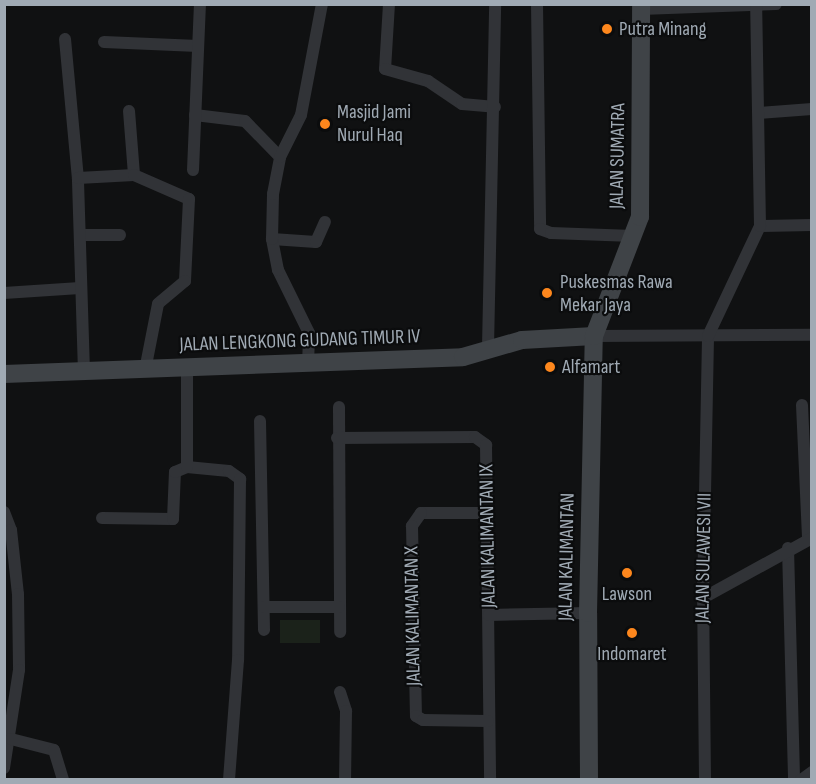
<!DOCTYPE html>
<style>
body{margin:0}
#map{position:relative;width:816px;height:784px;overflow:hidden;background:#101112;font-family:"Sofia Sans Condensed",sans-serif}
div>[style]{position:absolute}
.green>*{inset:0;background:#1b221a;transform-origin:0 0}
.street>*{height:12px;margin:-6px;padding:0 6px;transform-origin:6px;border-radius:6px;background:#313337}
.secondary>*{height:18px;margin:-9px;padding:0 9px;transform-origin:9px;border-radius:9px;background:#3f4347}
.dots>*{width:16px;height:16px;translate:-50% -50%;box-sizing:border-box;border:3px solid #0b0c0d;border-radius:50%}
span{translate:-50% -50%;white-space:nowrap;text-align:center;line-height:1.15;-webkit-text-stroke:4.5px #0b0c0d;paint-order:stroke}
.poi-label{font-size:20px;color:#a0aab4}
.left{translate:0 -50%;text-align:left}
.street-label{font-size:20px;color:#a0aab4}
.frame{position:absolute;inset:0;border:6px solid #a0aab4;pointer-events:none}
</style>
<div id="map">
<div class="green">
<i style="left:320px;top:620px;width:23px;height:40px;rotate:90deg"></i>
</div>
<div class="street">
<i style="left:389px;top:4px;width:65px;rotate:93.5deg"></i>
<i style="left:385px;top:69px;width:45px;rotate:15.6deg"></i>
<i style="left:428px;top:81px;width:41px;rotate:34.1deg"></i>
<i style="left:462px;top:104px;width:33px;rotate:5deg"></i>
<i style="left:537px;top:4px;width:225px;rotate:89.2deg"></i>
<i style="left:540px;top:229px;width:12px;rotate:20deg"></i>
<i style="left:551px;top:233px;width:82px;rotate:2.1deg"></i>
<i style="left:641px;top:9px;width:135px;rotate:-2.1deg"></i>
<i style="left:65px;top:39px;width:140px;rotate:84.7deg"></i>
<i style="left:104px;top:42px;width:94px;rotate:2.4deg"></i>
<i style="left:129px;top:111px;width:64px;rotate:85.5deg"></i>
<i style="left:759px;top:113px;width:53px;rotate:-4.3deg"></i>
<i style="left:195px;top:115px;width:50px;rotate:6.8deg"></i>
<i style="left:245px;top:121px;width:50px;rotate:45.8deg"></i>
<i style="left:193px;top:170px;width:166px;rotate:-87.6deg"></i>
<i style="left:760px;top:226px;width:52px;rotate:-1.1deg"></i>
<i style="left:80px;top:235px;width:40px"></i>
<i style="left:272px;top:239px;width:44px;rotate:3.9deg"></i>
<i style="left:316px;top:242px;width:22px;rotate:-66deg"></i>
<i style="left:4px;top:293px;width:76px;rotate:-3.8deg"></i>
<i style="left:594px;top:336px;width:218px;rotate:-0.3deg"></i>
<i style="left:488px;top:347px;width:343px;rotate:-88.8deg"></i>
<i style="left:308px;top:365px;width:32px;rotate:-88deg"></i>
<i style="left:309px;top:333px;width:70px;rotate:-116.2deg"></i>
<i style="left:278px;top:270px;width:32px;rotate:-101deg"></i>
<i style="left:272px;top:239px;width:45px;rotate:-88.7deg"></i>
<i style="left:273px;top:194px;width:38px;rotate:-79deg"></i>
<i style="left:280px;top:157px;width:47px;rotate:-63.4deg"></i>
<i style="left:301px;top:115px;width:113px;rotate:-79.3deg"></i>
<i style="left:84px;top:372px;width:194px;rotate:-91.8deg"></i>
<i style="left:78px;top:178px;width:56px;rotate:-3.1deg"></i>
<i style="left:134px;top:175px;width:60px;rotate:23.6deg"></i>
<i style="left:189px;top:199px;width:82px;rotate:92.8deg"></i>
<i style="left:185px;top:281px;width:35px;rotate:140deg"></i>
<i style="left:158px;top:304px;width:67px;rotate:101.1deg"></i>
<i style="left:802px;top:405px;width:133px;rotate:87.4deg"></i>
<i style="left:339px;top:407px;width:225px;rotate:89.7deg"></i>
<i style="left:260px;top:421px;width:209px;rotate:88.9deg"></i>
<i style="left:337px;top:438px;width:138px;rotate:-0.4deg"></i>
<i style="left:475px;top:437px;width:14px;rotate:36deg"></i>
<i style="left:486px;top:445px;width:335px;rotate:89.3deg"></i>
<i style="left:187px;top:467px;width:42px;rotate:5.4deg"></i>
<i style="left:229px;top:471px;width:14px;rotate:36deg"></i>
<i style="left:240px;top:479px;width:181px;rotate:90.6deg"></i>
<i style="left:238px;top:660px;width:120px;rotate:94.3deg"></i>
<i style="left:4px;top:512px;width:19px;rotate:69deg"></i>
<i style="left:11px;top:530px;width:64px;rotate:83.8deg"></i>
<i style="left:18px;top:594px;width:76px;rotate:89.2deg"></i>
<i style="left:19px;top:670px;width:99px;rotate:98.7deg"></i>
<i style="left:488px;top:513px;width:67px;rotate:180deg"></i>
<i style="left:421px;top:513px;width:16px;rotate:125deg"></i>
<i style="left:412px;top:526px;width:190px;rotate:88.8deg"></i>
<i style="left:416px;top:716px;width:8px;rotate:30deg"></i>
<i style="left:423px;top:720px;width:65px;rotate:0.9deg"></i>
<i style="left:102px;top:518px;width:71px;rotate:0.8deg"></i>
<i style="left:173px;top:519px;width:47px;rotate:-87.6deg"></i>
<i style="left:175px;top:472px;width:13px;rotate:-23deg"></i>
<i style="left:187px;top:467px;width:100px;rotate:-90deg"></i>
<i style="left:788px;top:548px;width:232px;rotate:88.5deg"></i>
<i style="left:703px;top:598px;width:124px;rotate:-28.8deg"></i>
<i style="left:264px;top:607px;width:75px"></i>
<i style="left:489px;top:615px;width:99px;rotate:-1.2deg"></i>
<i style="left:340px;top:692px;width:20px;rotate:72deg"></i>
<i style="left:346px;top:711px;width:69px;rotate:90.8deg"></i>
<i style="left:11px;top:739px;width:44px;rotate:14.3deg"></i>
<i style="left:54px;top:750px;width:31px;rotate:73deg"></i>
<i style="left:705px;top:780px;width:182px;rotate:-90.6deg"></i>
<i style="left:703px;top:598px;width:262px;rotate:-88.9deg"></i>
<i style="left:708px;top:336px;width:122px;rotate:-64.7deg"></i>
<i style="left:760px;top:226px;width:222px;rotate:-91deg"></i>
<i style="left:801px;top:780px;width:14px;rotate:-36deg"></i>
</div>
<div class="secondary">
<i style="left:4px;top:374px;width:459px;rotate:-2.1deg"></i>
<i style="left:463px;top:357px;width:61px;rotate:-16.1deg"></i>
<i style="left:522px;top:340px;width:72px;rotate:-3.2deg"></i>
<i style="left:589px;top:780px;width:167px;rotate:-90.3deg"></i>
<i style="left:588px;top:613px;width:277px;rotate:-88.8deg"></i>
<i style="left:594px;top:336px;width:128px;rotate:-68.9deg"></i>
<i style="left:640px;top:217px;width:213px;rotate:-89.7deg"></i>
</div>
<div class="dots">
<i style="left:607px;top:29px;background:#fd871d"></i>
<i style="left:325px;top:124px;background:#fd871d"></i>
<i style="left:547px;top:293px;background:#fd871d"></i>
<i style="left:550px;top:367px;background:#fd871d"></i>
<i style="left:627px;top:573px;background:#fd871d"></i>
<i style="left:632px;top:633px;background:#fd871d"></i>
</div>
<div class="poi-label">
<span class="left" style="left:619px;top:29px">Putra Minang</span>
<span class="left" style="left:337px;top:124px">Masjid Jami<br>Nurul Haq</span>
<span class="left" style="left:560px;top:294px">Puskesmas Rawa<br>Mekar Jaya</span>
<span class="left" style="left:562px;top:367px">Alfamart</span>
<span style="left:627px;top:594px">Lawson</span>
<span style="left:632px;top:654px">Indomaret</span>
</div>
<div class="street-label">
<span style="left:618px;top:156px;rotate:-89deg">JALAN SUMATRA</span>
<span style="left:300px;top:341px;rotate:-2deg">JALAN LENGKONG GUDANG TIMUR IV</span>
<span style="left:488px;top:536px;rotate:-91deg">JALAN KALIMANTAN IX</span>
<span style="left:567px;top:557px;rotate:-89deg">JALAN KALIMANTAN</span>
<span style="left:704px;top:558px;rotate:-89deg">JALAN SULAWESI VII</span>
<span style="left:413px;top:616px;rotate:-91deg">JALAN KALIMANTAN X</span>
</div>
<div class="frame"></div>
</div>
